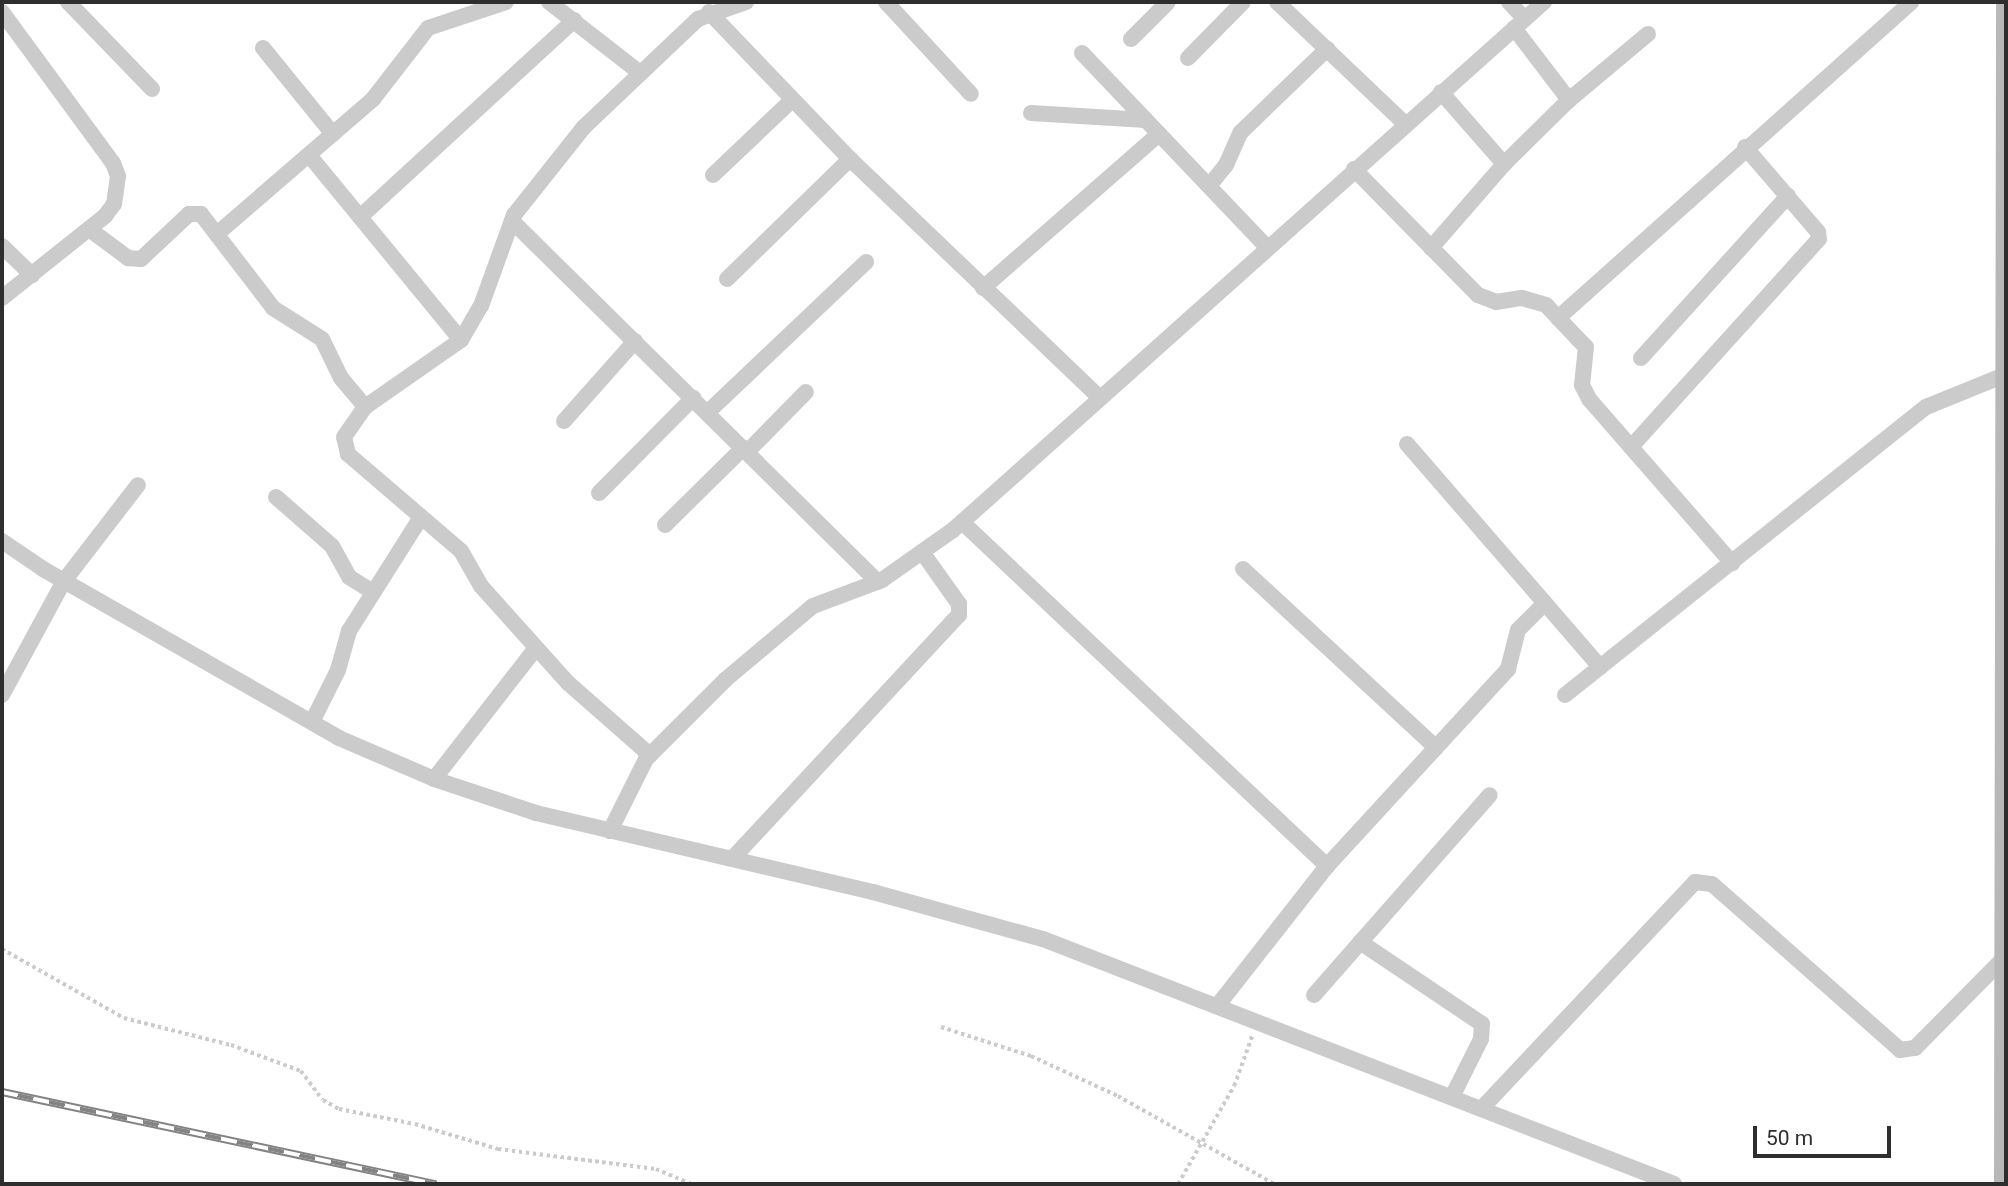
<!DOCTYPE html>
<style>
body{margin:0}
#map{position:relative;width:2008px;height:1186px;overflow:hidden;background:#fff;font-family:Roboto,sans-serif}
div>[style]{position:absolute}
.path>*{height:3.5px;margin-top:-1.75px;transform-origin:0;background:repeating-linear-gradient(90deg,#cbcbcb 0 3.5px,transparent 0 7px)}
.street>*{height:16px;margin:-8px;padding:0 8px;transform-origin:8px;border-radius:8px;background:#cbcbcb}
.secondary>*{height:21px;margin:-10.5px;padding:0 10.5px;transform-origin:10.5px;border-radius:10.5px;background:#b8b8b8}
.rail>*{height:8px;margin-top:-4px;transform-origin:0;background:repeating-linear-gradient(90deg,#fff 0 16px,#838383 0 32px);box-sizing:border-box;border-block:2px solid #838383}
span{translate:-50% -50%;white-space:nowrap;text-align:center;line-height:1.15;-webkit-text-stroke:7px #fff;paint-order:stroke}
.frame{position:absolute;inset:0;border:4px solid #2e2e2e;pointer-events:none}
.scale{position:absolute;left:1753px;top:1126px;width:138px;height:32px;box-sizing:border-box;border:4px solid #2e2e2e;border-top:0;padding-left:9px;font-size:21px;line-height:24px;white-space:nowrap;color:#2e2e2e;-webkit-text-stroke:5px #fff;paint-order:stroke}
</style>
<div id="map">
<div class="path">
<i style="left:2px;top:949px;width:140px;rotate:29.5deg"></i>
<i style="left:124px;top:1018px;width:110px;rotate:14.2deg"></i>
<i style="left:231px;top:1045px;width:75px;rotate:20.4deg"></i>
<i style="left:301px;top:1071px;width:36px;rotate:53deg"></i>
<i style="left:323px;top:1100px;width:18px;rotate:29deg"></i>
<i style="left:339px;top:1109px;width:77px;rotate:11.2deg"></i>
<i style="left:415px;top:1124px;width:87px;rotate:16.8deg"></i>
<i style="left:498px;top:1149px;width:159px;rotate:7.2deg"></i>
<i style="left:656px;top:1169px;width:38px;rotate:23deg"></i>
<i style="left:941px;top:1027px;width:95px;rotate:17.9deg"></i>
<i style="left:1031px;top:1056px;width:96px;rotate:24.7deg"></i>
<i style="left:1118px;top:1096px;width:179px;rotate:29.4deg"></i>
<i style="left:1178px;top:1184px;width:113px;rotate:-60.3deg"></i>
<i style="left:1234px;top:1086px;width:53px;rotate:-70.2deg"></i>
</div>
<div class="street">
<i style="left:68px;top:2px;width:121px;rotate:46deg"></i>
<i style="left:549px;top:2px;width:114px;rotate:37.9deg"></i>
<i style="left:886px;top:2px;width:125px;rotate:47.3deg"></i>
<i style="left:1277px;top:2px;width:177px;rotate:43.6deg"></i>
<i style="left:1509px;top:2px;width:23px;rotate:47deg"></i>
<i style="left:2px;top:12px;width:187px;rotate:53.7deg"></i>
<i style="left:113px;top:163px;width:14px;rotate:69deg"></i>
<i style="left:118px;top:176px;width:28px;rotate:98deg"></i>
<i style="left:114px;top:204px;width:15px;rotate:127deg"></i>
<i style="left:105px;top:216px;width:132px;rotate:141.5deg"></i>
<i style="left:709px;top:12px;width:204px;rotate:46.2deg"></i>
<i style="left:850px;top:159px;width:344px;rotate:43.7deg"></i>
<i style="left:1514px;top:28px;width:91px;rotate:52.6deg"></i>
<i style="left:1131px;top:39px;width:52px;rotate:-45deg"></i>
<i style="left:263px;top:48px;width:111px;rotate:50.9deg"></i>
<i style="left:1082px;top:53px;width:268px;rotate:46.4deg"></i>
<i style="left:1188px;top:58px;width:78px;rotate:-45.5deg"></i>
<i style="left:1441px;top:92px;width:96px;rotate:48.8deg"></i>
<i style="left:1031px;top:113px;width:115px;rotate:3.5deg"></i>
<i style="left:309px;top:155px;width:239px;rotate:50.6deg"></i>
<i style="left:1354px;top:169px;width:177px;rotate:45.5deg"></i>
<i style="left:1478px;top:295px;width:19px;rotate:21deg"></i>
<i style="left:1496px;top:302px;width:26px;rotate:-9deg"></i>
<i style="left:1522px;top:298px;width:25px;rotate:16deg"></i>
<i style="left:1546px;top:305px;width:47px;rotate:46.7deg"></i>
<i style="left:1578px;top:339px;width:11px;rotate:45deg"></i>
<i style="left:1586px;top:347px;width:38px;rotate:96deg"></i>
<i style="left:1582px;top:385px;width:16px;rotate:63deg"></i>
<i style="left:1589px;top:399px;width:218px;rotate:48.9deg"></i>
<i style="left:713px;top:175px;width:108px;rotate:-43.5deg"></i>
<i style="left:1209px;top:186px;width:27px;rotate:-51deg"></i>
<i style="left:1226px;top:165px;width:36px;rotate:-66deg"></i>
<i style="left:1241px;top:132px;width:120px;rotate:-44deg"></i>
<i style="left:360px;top:217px;width:291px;rotate:-42.6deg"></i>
<i style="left:512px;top:221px;width:514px;rotate:44.61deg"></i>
<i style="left:89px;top:229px;width:49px;rotate:36.6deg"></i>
<i style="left:128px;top:258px;width:13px;rotate:4deg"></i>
<i style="left:141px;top:259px;width:66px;rotate:-43.2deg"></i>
<i style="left:189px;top:214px;width:12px"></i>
<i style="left:201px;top:214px;width:118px;rotate:52.5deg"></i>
<i style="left:273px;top:308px;width:58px;rotate:32.3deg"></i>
<i style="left:322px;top:339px;width:43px;rotate:64deg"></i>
<i style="left:341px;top:378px;width:38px;rotate:50deg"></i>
<i style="left:218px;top:233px;width:205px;rotate:-40.8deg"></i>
<i style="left:373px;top:99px;width:90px;rotate:-52.2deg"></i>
<i style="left:428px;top:28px;width:82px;rotate:-18.4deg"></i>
<i style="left:2px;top:246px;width:42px;rotate:44deg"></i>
<i style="left:1431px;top:248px;width:111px;rotate:-49deg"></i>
<i style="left:1504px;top:164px;width:91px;rotate:-44.6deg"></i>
<i style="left:1569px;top:100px;width:103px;rotate:-39.9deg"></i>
<i style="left:727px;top:279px;width:172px;rotate:-44.3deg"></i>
<i style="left:983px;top:288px;width:234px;rotate:-41.2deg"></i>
<i style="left:1558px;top:318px;width:474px;rotate:-41.8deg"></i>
<i style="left:1641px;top:358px;width:219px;rotate:-47.8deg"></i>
<i style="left:708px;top:412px;width:218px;rotate:-43.5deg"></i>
<i style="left:564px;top:421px;width:107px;rotate:-48.4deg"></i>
<i style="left:1407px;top:444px;width:295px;rotate:49.1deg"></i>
<i style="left:1631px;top:447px;width:280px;rotate:-47.9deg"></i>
<i style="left:1819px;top:239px;width:7px;rotate:-98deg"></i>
<i style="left:1818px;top:232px;width:112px;rotate:-130.7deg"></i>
<i style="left:747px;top:452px;width:84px;rotate:-45.5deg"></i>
<i style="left:599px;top:493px;width:134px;rotate:-45.3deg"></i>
<i style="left:276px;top:497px;width:74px;rotate:41.2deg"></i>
<i style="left:332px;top:546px;width:35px;rotate:61deg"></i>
<i style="left:349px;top:577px;width:26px;rotate:32deg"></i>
<i style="left:962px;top:522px;width:502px;rotate:43.3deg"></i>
<i style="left:665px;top:525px;width:110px;rotate:-44.6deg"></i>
<i style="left:2px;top:541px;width:50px;rotate:34.3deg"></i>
<i style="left:43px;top:569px;width:341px;rotate:29.7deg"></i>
<i style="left:339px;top:738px;width:103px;rotate:23.3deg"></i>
<i style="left:434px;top:779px;width:108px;rotate:18.4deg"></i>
<i style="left:536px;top:813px;width:346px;rotate:13.2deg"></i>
<i style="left:873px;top:892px;width:176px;rotate:15.5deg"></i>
<i style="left:1043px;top:939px;width:677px;rotate:21.22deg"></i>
<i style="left:1243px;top:569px;width:263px;rotate:42.8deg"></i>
<i style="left:2px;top:695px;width:130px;rotate:-61.5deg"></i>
<i style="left:64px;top:581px;width:121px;rotate:-52.4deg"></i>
<i style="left:1565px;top:695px;width:462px;rotate:-38.6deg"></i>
<i style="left:1926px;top:407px;width:85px;rotate:-22.1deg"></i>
<i style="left:312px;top:722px;width:58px;rotate:-63.4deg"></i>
<i style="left:338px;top:670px;width:41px;rotate:-74.2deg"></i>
<i style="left:349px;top:631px;width:135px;rotate:-57.7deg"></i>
<i style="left:650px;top:755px;width:109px;rotate:-138.7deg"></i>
<i style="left:568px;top:683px;width:130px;rotate:-131.9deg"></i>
<i style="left:481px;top:586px;width:40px;rotate:-119.7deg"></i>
<i style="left:461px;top:551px;width:149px;rotate:-139.4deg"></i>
<i style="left:348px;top:454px;width:17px;rotate:-103deg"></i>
<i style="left:344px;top:437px;width:37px;rotate:-55deg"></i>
<i style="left:365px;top:407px;width:117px;rotate:-34.9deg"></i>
<i style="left:461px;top:340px;width:39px;rotate:-60deg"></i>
<i style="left:481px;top:306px;width:97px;rotate:-70.1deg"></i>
<i style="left:514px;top:215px;width:112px;rotate:-51.5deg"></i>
<i style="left:584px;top:127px;width:157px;rotate:-43.5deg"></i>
<i style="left:698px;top:19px;width:51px;rotate:-19.5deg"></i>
<i style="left:434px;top:779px;width:166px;rotate:-52.1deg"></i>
<i style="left:610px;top:831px;width:80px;rotate:-63.4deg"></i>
<i style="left:646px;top:759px;width:112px;rotate:-45deg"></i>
<i style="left:725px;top:680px;width:115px;rotate:-40.1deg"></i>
<i style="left:813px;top:606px;width:74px;rotate:-20.6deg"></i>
<i style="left:882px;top:580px;width:87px;rotate:-35.2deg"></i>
<i style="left:953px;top:530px;width:793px;rotate:-41.78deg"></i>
<i style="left:732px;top:859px;width:333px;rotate:-47.1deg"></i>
<i style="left:959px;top:615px;width:11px;rotate:-90deg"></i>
<i style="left:959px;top:604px;width:64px;rotate:-125.4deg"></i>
<i style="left:1360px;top:942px;width:147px;rotate:33.9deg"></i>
<i style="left:1482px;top:1024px;width:15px;rotate:94deg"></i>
<i style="left:1481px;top:1039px;width:63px;rotate:116.6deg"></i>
<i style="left:1314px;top:995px;width:266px;rotate:-48.7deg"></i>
<i style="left:1218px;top:1005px;width:177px;rotate:-51.9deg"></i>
<i style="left:1327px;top:866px;width:268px;rotate:-47.4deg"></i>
<i style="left:1508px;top:669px;width:40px;rotate:-75.6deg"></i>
<i style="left:1518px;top:630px;width:38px;rotate:-45deg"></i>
<i style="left:1483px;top:1107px;width:309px;rotate:-46.7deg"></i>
<i style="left:1695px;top:882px;width:17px;rotate:7deg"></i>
<i style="left:1712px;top:884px;width:251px;rotate:41.4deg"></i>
<i style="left:1900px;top:1050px;width:15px;rotate:-8deg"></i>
<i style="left:1915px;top:1048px;width:127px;rotate:-45.3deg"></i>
</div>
<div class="secondary">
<i style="left:2004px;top:1184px;width:1182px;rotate:-89.9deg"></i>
</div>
<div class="rail">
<i style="left:2px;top:1092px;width:444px;rotate:12deg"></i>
</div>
<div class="frame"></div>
<div class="scale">50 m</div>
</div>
